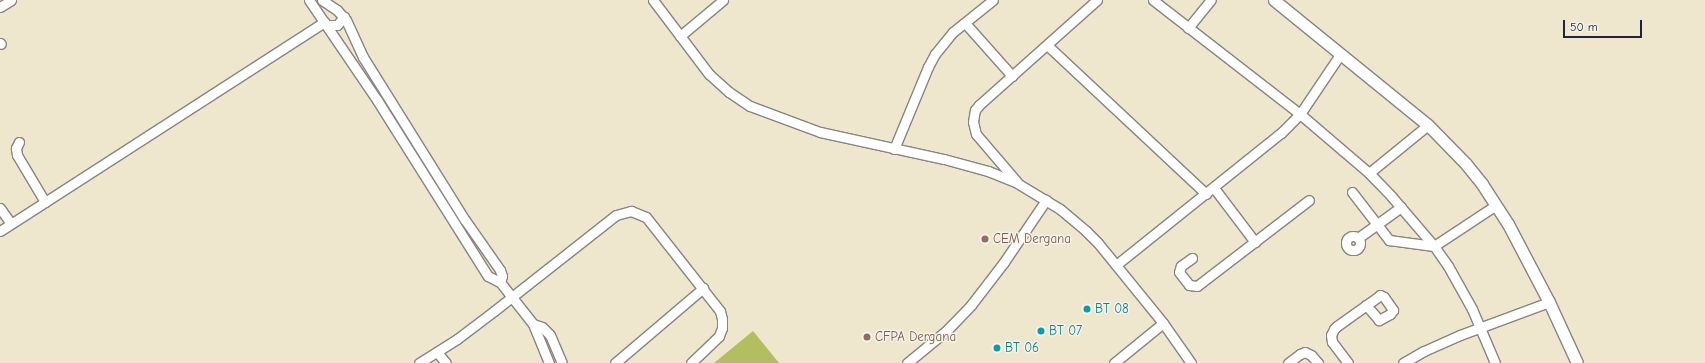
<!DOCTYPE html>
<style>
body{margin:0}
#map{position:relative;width:1705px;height:363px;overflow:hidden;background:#eee7cd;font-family:"Comic Neue",sans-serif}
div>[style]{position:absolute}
.green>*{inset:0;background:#b2be60}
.roads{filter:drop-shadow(1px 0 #888484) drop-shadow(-1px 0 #888484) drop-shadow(0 1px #888484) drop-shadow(0 -1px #888484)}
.minor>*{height:9px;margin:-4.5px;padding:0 4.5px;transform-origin:4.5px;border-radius:4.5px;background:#fff}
.minor>.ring{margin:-4.5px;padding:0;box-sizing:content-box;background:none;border:9px solid #fff;border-radius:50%}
.tertiary>*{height:11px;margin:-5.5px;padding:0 5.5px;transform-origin:5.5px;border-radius:5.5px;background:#fff}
.dots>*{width:11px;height:11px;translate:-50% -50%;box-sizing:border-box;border:2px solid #f7f3e8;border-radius:50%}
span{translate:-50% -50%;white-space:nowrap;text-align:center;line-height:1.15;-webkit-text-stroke:3px #f7f3e8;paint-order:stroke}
.education-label{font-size:13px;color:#785e54}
.left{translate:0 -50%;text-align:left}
.culture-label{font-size:13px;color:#0d838f}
.scale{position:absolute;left:1563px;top:20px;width:79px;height:18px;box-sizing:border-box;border:2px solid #22223b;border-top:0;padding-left:5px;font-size:12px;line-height:14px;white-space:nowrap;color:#22223b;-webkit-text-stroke:3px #f7f3e8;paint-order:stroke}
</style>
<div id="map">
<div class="green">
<i style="clip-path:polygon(753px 331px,779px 363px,714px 363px)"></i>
</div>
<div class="roads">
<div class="minor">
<i style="left:309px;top:0;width:121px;rotate:55.8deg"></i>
<i style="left:377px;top:100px;width:208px;rotate:57.8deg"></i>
<i style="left:488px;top:276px;width:13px;rotate:27deg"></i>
<i style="left:500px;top:282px;width:53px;rotate:51.8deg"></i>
<i style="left:533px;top:324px;width:42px;rotate:67.7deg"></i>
<i style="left:322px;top:0;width:18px;rotate:34deg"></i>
<i style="left:337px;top:10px;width:13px;rotate:48deg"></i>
<i style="left:346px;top:20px;width:41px;rotate:65.3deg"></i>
<i style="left:363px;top:57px;width:192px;rotate:58deg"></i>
<i style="left:465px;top:220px;width:61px;rotate:55deg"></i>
<i style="left:500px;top:270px;width:6px;rotate:72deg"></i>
<i style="left:502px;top:276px;width:6px;rotate:108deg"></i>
<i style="left:653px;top:0;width:93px;rotate:52.9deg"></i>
<i style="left:709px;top:74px;width:27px;rotate:42deg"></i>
<i style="left:729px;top:92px;width:25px;rotate:34deg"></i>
<i style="left:750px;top:106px;width:75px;rotate:20.4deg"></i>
<i style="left:820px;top:132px;width:127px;rotate:12.3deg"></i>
<i style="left:944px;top:159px;width:46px;rotate:15.3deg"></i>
<i style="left:988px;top:171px;width:31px;rotate:22deg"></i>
<i style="left:1017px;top:183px;width:50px;rotate:31.2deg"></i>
<i style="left:1060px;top:209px;width:34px;rotate:40deg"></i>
<i style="left:1086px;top:231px;width:17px;rotate:45deg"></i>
<i style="left:1098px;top:243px;width:103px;rotate:50.9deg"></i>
<i style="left:1163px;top:323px;width:49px;rotate:55deg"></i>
<i style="left:1153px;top:0;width:186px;rotate:37.8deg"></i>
<i style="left:1300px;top:114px;width:91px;rotate:40.5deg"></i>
<i style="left:1369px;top:173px;width:33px;rotate:46deg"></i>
<i style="left:1392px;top:197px;width:65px;rotate:49.4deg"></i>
<i style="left:1434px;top:246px;width:24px;rotate:55deg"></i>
<i style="left:1448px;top:266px;width:49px;rotate:60.8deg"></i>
<i style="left:1472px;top:309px;width:59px;rotate:66.9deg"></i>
<i style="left:0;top:7px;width:13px;rotate:-32deg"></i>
<i style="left:965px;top:23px;width:71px;rotate:48.4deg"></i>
<i style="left:326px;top:25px;width:11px"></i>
<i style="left:337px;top:25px;width:11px;rotate:-49deg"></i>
<i style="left:1188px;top:28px;width:36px;rotate:-51deg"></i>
<i style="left:680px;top:36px;width:56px;rotate:-39.9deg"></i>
<i style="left:0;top:43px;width:1px;rotate:45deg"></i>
<i style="left:1047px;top:45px;width:218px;rotate:43.1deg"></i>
<i style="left:19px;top:142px;width:7px;rotate:117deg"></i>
<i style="left:16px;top:148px;width:7px;rotate:82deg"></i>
<i style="left:17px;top:155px;width:55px;rotate:59.2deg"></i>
<i style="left:894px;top:149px;width:89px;rotate:-67.5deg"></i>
<i style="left:928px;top:67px;width:15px;rotate:-62deg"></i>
<i style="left:935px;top:54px;width:28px;rotate:-51deg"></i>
<i style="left:953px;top:32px;width:51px;rotate:-38.7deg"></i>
<i style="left:1369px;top:173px;width:76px;rotate:-39.1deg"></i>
<i style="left:1017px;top:182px;width:63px;rotate:-130.5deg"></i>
<i style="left:976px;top:134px;width:12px;rotate:-104deg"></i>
<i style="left:973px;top:122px;width:12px;rotate:-81deg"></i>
<i style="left:975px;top:110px;width:6px;rotate:-51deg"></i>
<i style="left:979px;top:105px;width:158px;rotate:-41.7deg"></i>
<i style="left:1214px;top:188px;width:68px;rotate:52.8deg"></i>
<i style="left:1352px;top:192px;width:61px;rotate:52.4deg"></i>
<i style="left:1389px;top:240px;width:45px;rotate:7.6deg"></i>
<i style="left:1434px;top:246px;width:74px;rotate:-33.5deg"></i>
<i style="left:0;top:208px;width:19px;rotate:55deg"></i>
<i style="left:0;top:231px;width:386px;rotate:-32.8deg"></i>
<i class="ring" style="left:1346px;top:236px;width:5px;height:5px"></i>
<i style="left:1358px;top:238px;width:53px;rotate:-35.8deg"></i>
<i style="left:1192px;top:258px;width:14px;rotate:144deg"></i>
<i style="left:1181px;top:266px;width:6px;rotate:108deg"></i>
<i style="left:1179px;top:272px;width:16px;rotate:52deg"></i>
<i style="left:1189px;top:285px;width:8px;rotate:7deg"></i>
<i style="left:1197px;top:286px;width:141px;rotate:-37.5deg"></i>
<i style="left:1116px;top:265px;width:211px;rotate:-38.7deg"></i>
<i style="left:1281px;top:133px;width:27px;rotate:-45deg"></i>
<i style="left:1300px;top:114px;width:73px;rotate:-56.1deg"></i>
<i style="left:533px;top:324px;width:9px;rotate:18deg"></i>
<i style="left:542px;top:327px;width:11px;rotate:45deg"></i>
<i style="left:550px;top:335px;width:30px;rotate:67deg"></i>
<i style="left:437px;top:352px;width:14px;rotate:51deg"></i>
<i style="left:419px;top:363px;width:45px;rotate:-32.3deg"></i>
<i style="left:457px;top:339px;width:46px;rotate:-37.1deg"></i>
<i style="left:494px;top:311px;width:155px;rotate:-38.2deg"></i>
<i style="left:616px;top:215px;width:16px;rotate:-15deg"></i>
<i style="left:631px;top:211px;width:16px;rotate:22deg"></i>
<i style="left:646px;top:217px;width:120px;rotate:51.8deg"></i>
<i style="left:720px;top:311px;width:8px;rotate:76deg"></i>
<i style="left:722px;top:319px;width:9px;rotate:90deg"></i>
<i style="left:722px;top:328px;width:9px;rotate:111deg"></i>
<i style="left:719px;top:336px;width:39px;rotate:136deg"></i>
<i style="left:615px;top:363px;width:116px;rotate:-40.4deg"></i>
<i style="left:907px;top:363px;width:52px;rotate:-39.5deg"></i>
<i style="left:947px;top:330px;width:35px;rotate:-46deg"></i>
<i style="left:971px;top:305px;width:54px;rotate:-52.5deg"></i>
<i style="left:1004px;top:262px;width:75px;rotate:-55.9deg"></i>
<i style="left:1114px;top:363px;width:63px;rotate:-39.2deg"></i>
<i style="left:1288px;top:363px;width:15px;rotate:-37deg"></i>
<i style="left:1300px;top:354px;width:5px;rotate:-22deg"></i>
<i style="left:1305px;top:352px;width:7px;rotate:27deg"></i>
<i style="left:1311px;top:355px;width:11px;rotate:49deg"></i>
<i style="left:1348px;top:363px;width:26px;rotate:-127deg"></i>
<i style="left:1332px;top:342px;width:7px;rotate:-98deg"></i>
<i style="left:1331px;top:335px;width:7px;rotate:-63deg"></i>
<i style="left:1334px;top:329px;width:4px;rotate:-45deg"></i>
<i style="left:1337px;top:326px;width:52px;rotate:-35.5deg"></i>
<i style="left:1379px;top:296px;width:1px;rotate:-45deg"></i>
<i style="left:1380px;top:295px;width:4px;rotate:27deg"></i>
<i style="left:1384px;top:297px;width:16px;rotate:55deg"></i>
<i style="left:1393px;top:310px;width:5px;rotate:127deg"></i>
<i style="left:1390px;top:314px;width:13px;rotate:151deg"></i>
<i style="left:1379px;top:320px;width:20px;rotate:-131deg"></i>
<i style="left:1403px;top:363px;width:24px;rotate:-30deg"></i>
<i style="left:1424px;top:351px;width:39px;rotate:-24deg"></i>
<i style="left:1460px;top:335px;width:95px;rotate:-20.3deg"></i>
</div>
<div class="tertiary">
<i style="left:1274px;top:0;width:198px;rotate:39.1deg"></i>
<i style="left:1428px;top:125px;width:54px;rotate:45.7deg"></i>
<i style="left:1466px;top:164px;width:26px;rotate:51deg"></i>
<i style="left:1482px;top:184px;width:48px;rotate:57deg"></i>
<i style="left:1508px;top:224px;width:88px;rotate:62.3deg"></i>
<i style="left:1549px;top:302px;width:67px;rotate:65.3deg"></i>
</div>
</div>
<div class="dots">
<i style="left:985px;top:239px;background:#8d6e63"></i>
<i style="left:1087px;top:309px;background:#0f9aa8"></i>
<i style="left:1041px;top:331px;background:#0f9aa8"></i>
<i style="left:867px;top:337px;background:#8d6e63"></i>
<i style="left:997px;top:348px;background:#0f9aa8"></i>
</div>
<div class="education-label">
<span class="left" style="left:993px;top:239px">CEM Dergana</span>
<span class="left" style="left:875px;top:337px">CFPA Dergana</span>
</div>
<div class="culture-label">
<span class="left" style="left:1095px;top:309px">BT 08</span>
<span class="left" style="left:1049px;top:331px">BT 07</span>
<span class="left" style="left:1005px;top:348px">BT 06</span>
</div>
<div class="scale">50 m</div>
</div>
